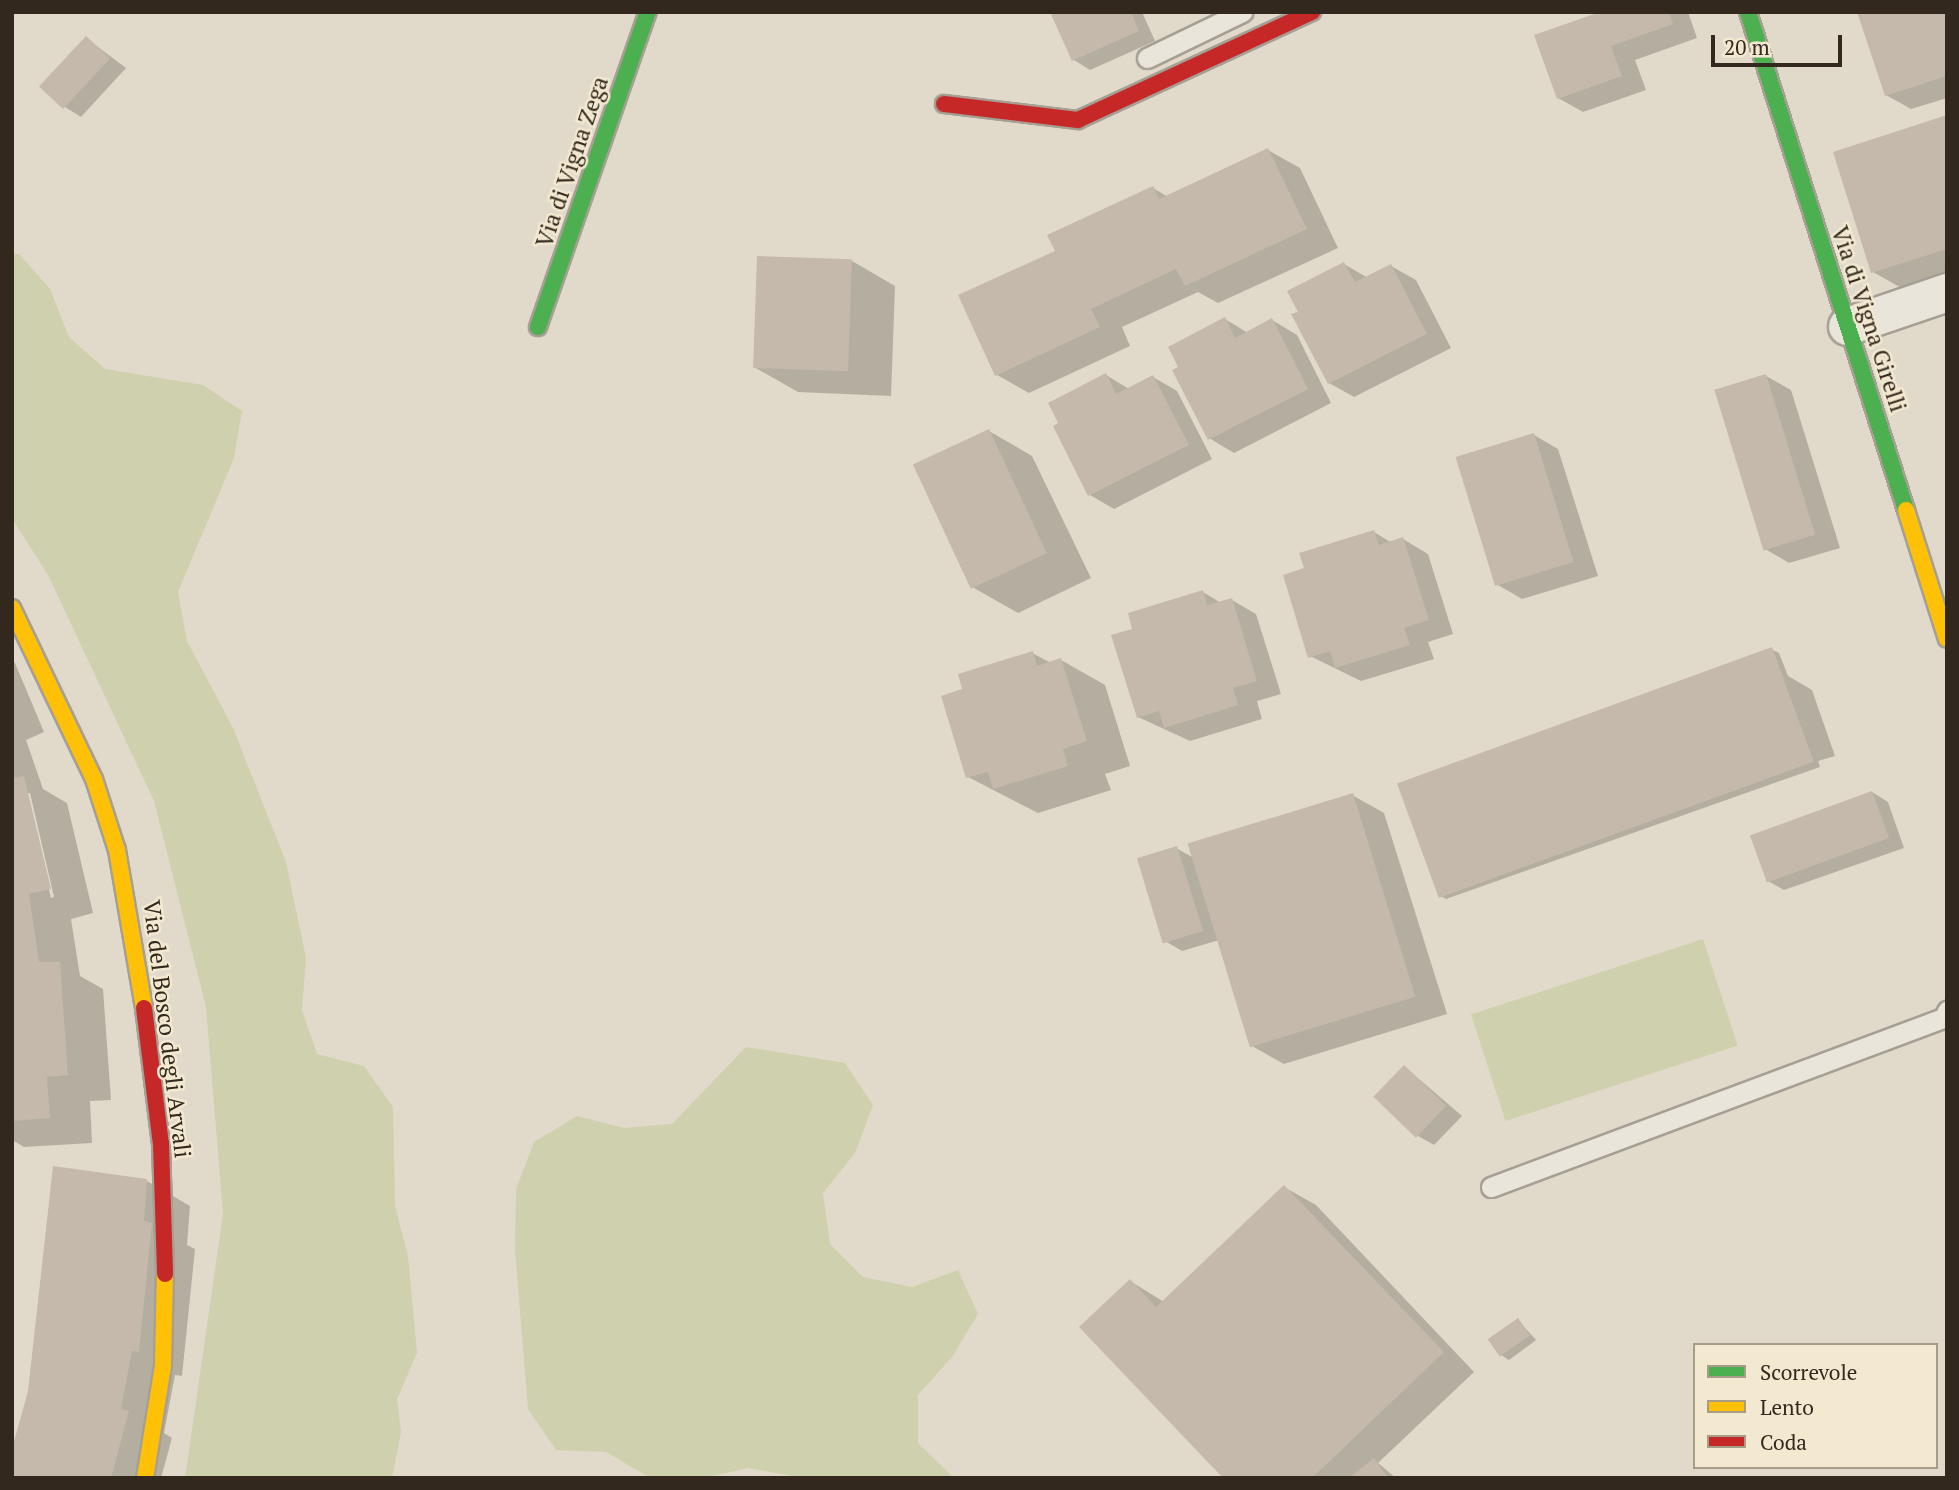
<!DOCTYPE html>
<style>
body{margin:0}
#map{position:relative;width:1959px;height:1490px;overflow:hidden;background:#e1daca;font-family:"PT Serif",serif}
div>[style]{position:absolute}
.green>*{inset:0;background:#cfd0ad;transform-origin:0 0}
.shadow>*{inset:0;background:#0003}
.building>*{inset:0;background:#c4b9ab;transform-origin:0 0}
.roads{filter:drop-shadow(2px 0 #a69f94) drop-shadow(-2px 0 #a69f94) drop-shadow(0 2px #a69f94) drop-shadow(0 -2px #a69f94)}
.lane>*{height:19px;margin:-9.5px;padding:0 9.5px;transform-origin:9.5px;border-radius:9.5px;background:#eae5db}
.street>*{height:37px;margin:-18.5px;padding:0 18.5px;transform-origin:18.5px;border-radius:18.5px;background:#eae5db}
.fast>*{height:16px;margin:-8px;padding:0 8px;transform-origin:8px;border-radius:8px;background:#4caf50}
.slow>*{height:16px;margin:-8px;padding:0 8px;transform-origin:8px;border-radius:8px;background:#ffc107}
.jam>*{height:16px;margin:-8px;padding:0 8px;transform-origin:8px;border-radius:8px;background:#c62828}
span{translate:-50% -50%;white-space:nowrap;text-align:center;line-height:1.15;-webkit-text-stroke:5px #f2e9d0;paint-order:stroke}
.street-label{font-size:23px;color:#33281d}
.frame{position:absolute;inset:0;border:14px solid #33281d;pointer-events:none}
.legend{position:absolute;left:1693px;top:1343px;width:245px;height:126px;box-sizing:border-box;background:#f2e9d0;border:2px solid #a69c88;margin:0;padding:9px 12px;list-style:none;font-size:21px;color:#33281d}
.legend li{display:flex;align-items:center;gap:14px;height:35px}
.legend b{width:35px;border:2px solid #a69c88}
.scale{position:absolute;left:1711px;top:35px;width:131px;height:32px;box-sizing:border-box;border:4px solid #33281d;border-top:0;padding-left:9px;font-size:21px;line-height:24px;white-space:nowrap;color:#33281d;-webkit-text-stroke:5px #f2e9d0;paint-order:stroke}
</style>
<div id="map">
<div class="green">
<i style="clip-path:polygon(12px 254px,19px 254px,50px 289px,69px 337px,105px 369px,203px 385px,242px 411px,234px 458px,178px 592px,187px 641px,233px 728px,286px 862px,306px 958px,302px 1010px,317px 1054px,364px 1066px,393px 1107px,395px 1206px,408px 1256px,417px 1353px,397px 1399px,401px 1432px,392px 1478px,185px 1478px,223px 1214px,206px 1007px,154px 801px,49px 577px,12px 518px)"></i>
<i style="left:1703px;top:939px;width:112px;height:244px;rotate:72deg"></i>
<i style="clip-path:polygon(746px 1047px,845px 1063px,873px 1105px,855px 1153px,823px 1193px,830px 1244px,863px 1277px,912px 1287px,958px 1270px,978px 1314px,952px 1357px,918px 1395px,918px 1443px,954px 1478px,803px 1478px,748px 1468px,704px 1478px,647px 1476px,606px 1452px,556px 1450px,528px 1409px,515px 1250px,516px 1189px,534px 1142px,577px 1116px,624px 1128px,672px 1124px)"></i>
</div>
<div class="shadow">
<i style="clip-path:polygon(1052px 12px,1142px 12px,1155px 41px,1090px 70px,1074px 60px)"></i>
<i style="clip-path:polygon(1605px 12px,1688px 12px,1697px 38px,1635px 60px,1646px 90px,1583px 112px,1558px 98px)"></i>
<i style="clip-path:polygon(1947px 12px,1947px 98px,1911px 109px,1886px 95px)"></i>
<i style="clip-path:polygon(86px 38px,126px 68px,81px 117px,65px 107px)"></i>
<i style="clip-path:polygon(1947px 117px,1947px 277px,1905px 290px,1873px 272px)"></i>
<i style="clip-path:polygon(1268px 150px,1300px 168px,1338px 248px,1218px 303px,1198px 292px,1122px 327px,1130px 346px,1029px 393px,997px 375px,1057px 251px,1153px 188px,1168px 197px)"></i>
<i style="clip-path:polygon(852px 261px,895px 286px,891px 396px,798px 392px,754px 367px)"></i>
<i style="clip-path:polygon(1344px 264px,1368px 278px,1391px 266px,1416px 280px,1451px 348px,1354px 397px,1329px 383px)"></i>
<i style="clip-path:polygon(1225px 319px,1248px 333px,1272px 320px,1297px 335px,1331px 403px,1234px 453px,1209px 438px,1180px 368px)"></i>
<i style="clip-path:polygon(1106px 375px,1129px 389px,1153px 377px,1177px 391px,1212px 459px,1114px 509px,1090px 495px)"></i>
<i style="clip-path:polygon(1766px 376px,1791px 390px,1840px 548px,1789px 563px,1765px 549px)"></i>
<i style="clip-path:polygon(989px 431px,1032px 456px,1091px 578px,1018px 613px,974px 588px)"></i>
<i style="clip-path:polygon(1534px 435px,1558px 449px,1598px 576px,1522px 599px,1498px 585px)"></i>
<i style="clip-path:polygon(1374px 532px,1392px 543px,1403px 539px,1428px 554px,1453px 634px,1428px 642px,1434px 659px,1361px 681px,1310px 656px,1306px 570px)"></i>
<i style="clip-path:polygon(1203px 592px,1221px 603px,1232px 600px,1256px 614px,1281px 694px,1257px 701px,1262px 719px,1190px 741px,1138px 717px,1134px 630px)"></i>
<i style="clip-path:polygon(1771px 649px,1779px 653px,1788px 676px,1812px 690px,1835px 756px,1818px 761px,1820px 767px,1446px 899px,1438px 894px)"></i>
<i style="clip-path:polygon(1032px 653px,1051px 663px,1061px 660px,1105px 685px,1130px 766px,1105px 774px,1111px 790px,1038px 813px,968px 777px,964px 691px)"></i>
<i style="clip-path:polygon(evenodd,12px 656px,44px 732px,26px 740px,43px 789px,67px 803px,93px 913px,71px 919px,80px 976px,103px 989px,111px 1100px,90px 1101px,92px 1143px,24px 1147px,12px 1140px,12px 656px,26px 793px,30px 793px,54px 897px,51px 898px,26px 793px)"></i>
<i style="clip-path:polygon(1872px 792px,1888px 802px,1904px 848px,1784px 890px,1768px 881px)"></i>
<i style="clip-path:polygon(1352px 795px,1384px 813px,1447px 1014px,1284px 1064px,1252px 1046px,1219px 940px,1182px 951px,1165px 941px,1176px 848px,1194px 858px)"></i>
<i style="clip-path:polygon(1405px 1067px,1462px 1116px,1434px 1145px,1418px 1136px)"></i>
<i style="clip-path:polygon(147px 1181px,190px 1206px,187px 1245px,195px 1249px,182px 1376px,175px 1375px,164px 1433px,172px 1438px,161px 1478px,12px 1478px)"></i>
<i style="clip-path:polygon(1284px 1187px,1316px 1205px,1474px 1372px,1378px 1463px,1396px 1478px,1225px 1478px,1130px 1281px,1164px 1302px)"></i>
<i style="clip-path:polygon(1518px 1320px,1536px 1340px,1509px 1360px,1501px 1355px)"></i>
</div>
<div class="building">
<i style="clip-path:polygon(1050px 12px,1131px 12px,1139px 31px,1072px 61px)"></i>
<i style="clip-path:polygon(1600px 12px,1669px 12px,1673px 24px,1611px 46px,1622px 76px,1557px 99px,1534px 35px)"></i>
<i style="clip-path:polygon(1857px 12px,1947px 12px,1947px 76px,1885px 96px)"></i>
<i style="left:86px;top:36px;width:33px;height:69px;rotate:43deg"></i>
<i style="clip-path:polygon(1947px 115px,1947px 249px,1871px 273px,1833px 152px)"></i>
<i style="clip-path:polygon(1268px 148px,1307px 229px,1185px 286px,1176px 269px,1091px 309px,1100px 327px,995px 376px,958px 295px,1055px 251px,1047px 235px,1153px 186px,1159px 199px)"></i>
<i style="left:757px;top:256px;width:95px;height:112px;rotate:2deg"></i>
<i style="clip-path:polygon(1344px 262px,1355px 282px,1391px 264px,1427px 334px,1328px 384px,1291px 314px,1298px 312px,1287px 291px)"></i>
<i style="clip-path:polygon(1225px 317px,1235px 338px,1272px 318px,1308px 389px,1208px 440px,1172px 370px,1178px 367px,1168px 347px)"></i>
<i style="clip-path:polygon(1106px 373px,1116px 394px,1153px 375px,1189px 445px,1088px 496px,1053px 426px,1058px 423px,1048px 403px)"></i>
<i style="left:1766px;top:374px;width:168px;height:54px;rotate:73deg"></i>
<i style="left:989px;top:429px;width:137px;height:84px;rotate:65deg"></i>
<i style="left:1534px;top:433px;width:135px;height:82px;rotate:73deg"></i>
<i style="clip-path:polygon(1374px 530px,1379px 545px,1403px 537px,1429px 620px,1404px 628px,1410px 645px,1335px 668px,1330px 651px,1308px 658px,1283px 575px,1304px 568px,1299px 553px)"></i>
<i style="clip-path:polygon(1203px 590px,1207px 605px,1232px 598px,1257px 681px,1233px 688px,1238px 705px,1164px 728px,1159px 711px,1137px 718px,1111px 635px,1132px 629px,1128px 613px)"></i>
<i style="left:1772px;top:647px;width:122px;height:399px;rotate:70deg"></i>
<i style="clip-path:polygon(1033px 651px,1037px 666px,1061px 658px,1087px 741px,1063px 749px,1068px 766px,993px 789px,988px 772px,966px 778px,941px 696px,962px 689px,958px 674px)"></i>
<i style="clip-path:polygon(24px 776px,51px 889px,29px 894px,39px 962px,60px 962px,68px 1075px,47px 1077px,50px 1118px,12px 1121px,12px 778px)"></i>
<i style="left:1872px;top:791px;width:50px;height:130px;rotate:70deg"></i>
<i style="left:1353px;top:793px;width:213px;height:173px;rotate:73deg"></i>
<i style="left:1177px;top:846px;width:89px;height:42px;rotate:73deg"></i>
<i style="left:1404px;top:1065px;width:59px;height:44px;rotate:44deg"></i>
<i style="clip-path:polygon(53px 1166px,147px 1179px,144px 1221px,152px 1223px,139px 1352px,132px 1351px,121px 1409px,129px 1411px,111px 1478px,12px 1478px,12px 1449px,28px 1391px)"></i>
<i style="clip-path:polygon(1284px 1185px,1444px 1352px,1312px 1478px,1223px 1478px,1079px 1327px,1130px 1279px,1156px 1307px)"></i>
<i style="left:1518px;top:1318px;width:21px;height:37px;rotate:55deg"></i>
<i style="clip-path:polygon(1374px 1458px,1388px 1478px,1349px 1478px)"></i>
</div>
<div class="roads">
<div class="lane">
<i style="left:1147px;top:58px;width:106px;rotate:-25.8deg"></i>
<i style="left:1491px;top:1187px;width:483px;rotate:-20.5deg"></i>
<i style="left:1944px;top:1018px;width:8px;rotate:-67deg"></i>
</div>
<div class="street">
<i style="left:1847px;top:326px;width:106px;rotate:-18.8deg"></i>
</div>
<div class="fast">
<i style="left:1748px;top:12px;width:522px;rotate:72.4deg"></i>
<i style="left:538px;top:327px;width:334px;rotate:-70.8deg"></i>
</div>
<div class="slow">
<i style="left:1906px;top:510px;width:135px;rotate:72.4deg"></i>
<i style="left:12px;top:608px;width:190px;rotate:64.4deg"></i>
<i style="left:94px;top:779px;width:75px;rotate:72.1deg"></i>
<i style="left:117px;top:850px;width:160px;rotate:80.3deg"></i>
<i style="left:145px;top:1478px;width:113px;rotate:-80.9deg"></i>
<i style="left:163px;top:1366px;width:92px;rotate:-88.8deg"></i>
</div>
<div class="jam">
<i style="left:944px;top:104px;width:135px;rotate:6.8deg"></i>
<i style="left:1078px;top:120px;width:258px;rotate:-24.8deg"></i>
<i style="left:144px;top:1008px;width:137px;rotate:82.9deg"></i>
<i style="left:161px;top:1144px;width:130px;rotate:88.2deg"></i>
</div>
</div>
<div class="street-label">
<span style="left:572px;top:162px;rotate:-71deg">Via di Vigna Zega</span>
<span style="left:1869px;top:319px;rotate:72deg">Via di Vigna Girelli</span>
<span style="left:167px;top:1029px;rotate:83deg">Via del Bosco degli Arvali</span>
</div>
<div class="frame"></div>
<ul class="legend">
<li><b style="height:9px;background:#4caf50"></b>Scorrevole</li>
<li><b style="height:9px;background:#ffc107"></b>Lento</li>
<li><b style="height:9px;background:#c62828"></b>Coda</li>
</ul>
<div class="scale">20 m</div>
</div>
